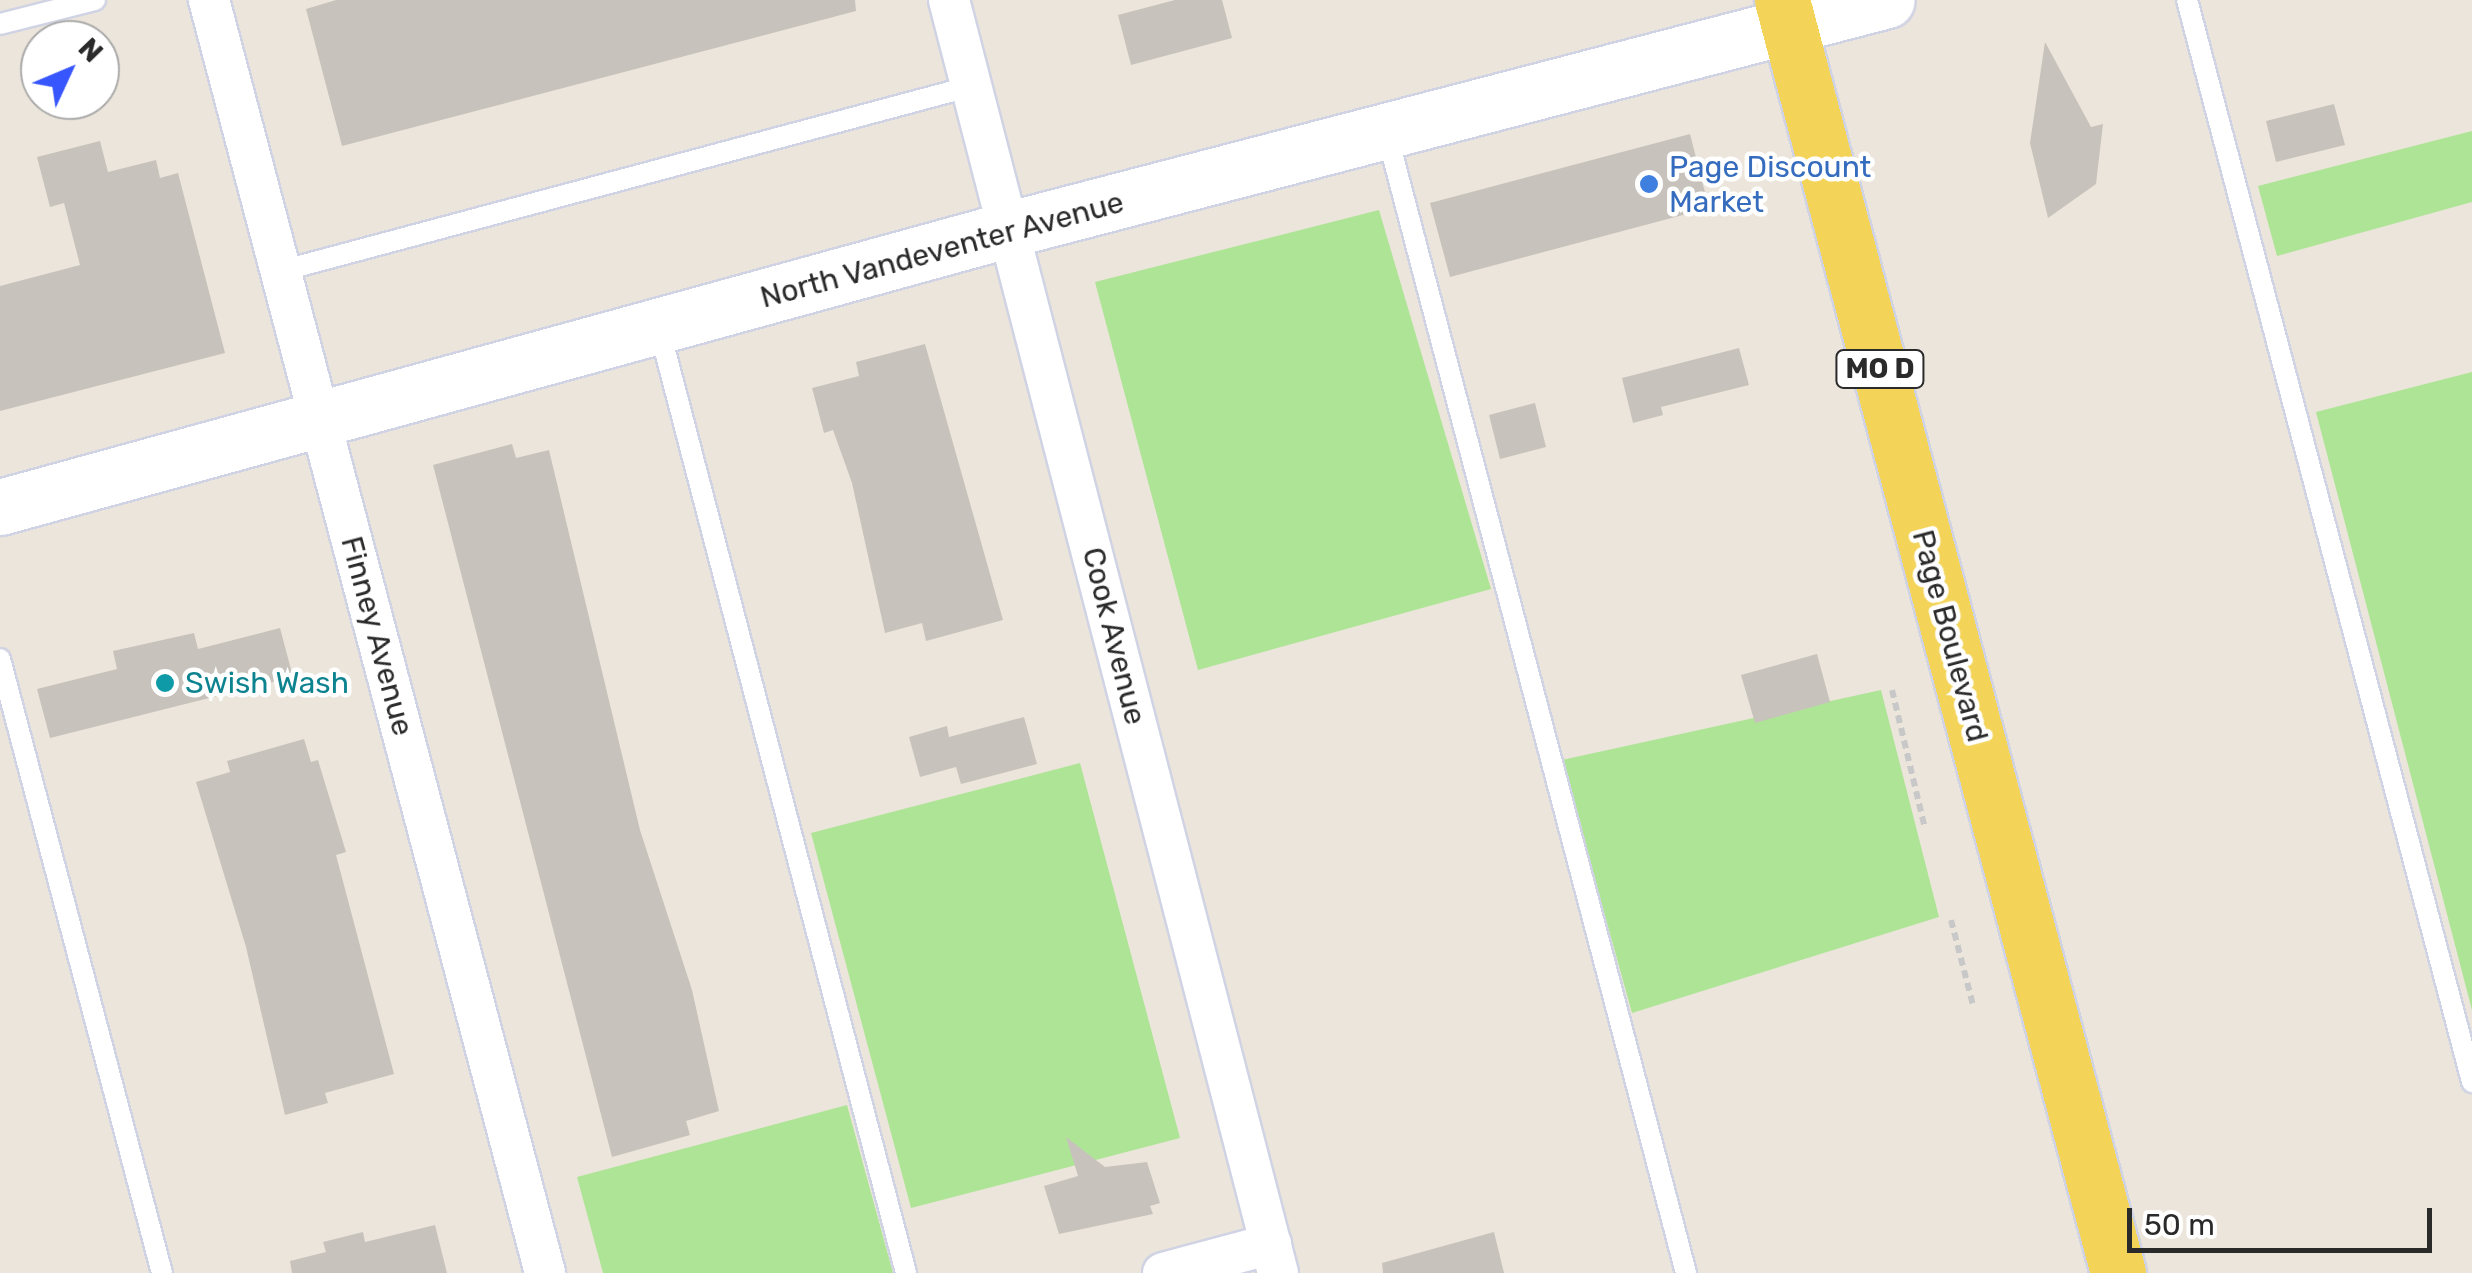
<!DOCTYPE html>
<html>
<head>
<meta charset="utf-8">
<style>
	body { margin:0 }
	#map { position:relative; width:2472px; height:1273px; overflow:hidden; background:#ece5db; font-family:Rubik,sans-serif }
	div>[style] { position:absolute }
	.green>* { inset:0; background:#aee496 }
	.building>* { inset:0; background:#c7c2bb }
	.path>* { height:6px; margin-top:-3px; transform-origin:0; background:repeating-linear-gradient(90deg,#c8c8c8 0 8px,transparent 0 13px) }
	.roads { filter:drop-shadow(2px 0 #d0d3e3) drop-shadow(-2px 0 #d0d3e3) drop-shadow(0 2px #d0d3e3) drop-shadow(0 -2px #d0d3e3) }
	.lane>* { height:20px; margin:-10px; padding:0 10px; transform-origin:10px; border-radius:10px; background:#fff }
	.street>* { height:40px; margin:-20px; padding:0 20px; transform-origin:20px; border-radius:20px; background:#fff }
	.secondary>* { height:55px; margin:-27.5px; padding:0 27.5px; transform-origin:27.5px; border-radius:27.5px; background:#fff }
	.primary>* { height:55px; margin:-27.5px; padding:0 27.5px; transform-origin:27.5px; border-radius:27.5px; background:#f3d459 }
	.dots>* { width:28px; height:28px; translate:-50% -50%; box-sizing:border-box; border:5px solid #fff; border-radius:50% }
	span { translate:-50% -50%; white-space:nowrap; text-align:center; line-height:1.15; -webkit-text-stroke:9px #fff; paint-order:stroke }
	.shield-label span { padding:2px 8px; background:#fff; border:2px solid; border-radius:8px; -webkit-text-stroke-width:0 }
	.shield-label { font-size:28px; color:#2a2a2a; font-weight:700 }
	.shop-label { font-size:30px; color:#366cbe }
	.left { translate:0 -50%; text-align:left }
	.street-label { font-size:30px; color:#2a2a2a }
	.culture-label { font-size:30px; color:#0d838f }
	.north { position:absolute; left:20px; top:20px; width:100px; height:100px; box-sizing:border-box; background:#fff; border:2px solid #aaa; border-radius:50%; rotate:46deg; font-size:28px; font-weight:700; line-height:40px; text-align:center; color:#2a2a2a }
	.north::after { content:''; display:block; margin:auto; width:35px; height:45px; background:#3756fd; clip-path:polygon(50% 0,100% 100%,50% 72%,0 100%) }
	.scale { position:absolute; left:2127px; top:1208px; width:305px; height:45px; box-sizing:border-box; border:5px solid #2a2a2a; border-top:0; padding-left:12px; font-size:30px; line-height:35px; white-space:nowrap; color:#2a2a2a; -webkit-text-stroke:8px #fff; paint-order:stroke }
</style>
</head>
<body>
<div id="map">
	<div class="green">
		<div style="clip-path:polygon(2472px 131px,2472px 202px,2277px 256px,2258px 186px)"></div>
		<div style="clip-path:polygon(1379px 210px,1491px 589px,1198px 670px,1095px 282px)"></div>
		<div style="clip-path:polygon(2472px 372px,2472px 1010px,2316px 412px)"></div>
		<div style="clip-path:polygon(1881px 690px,1939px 917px,1632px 1013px,1562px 760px)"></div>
		<div style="clip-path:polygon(1080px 763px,1180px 1138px,911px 1208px,811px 833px)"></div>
		<div style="clip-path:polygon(847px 1105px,893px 1273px,603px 1273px,577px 1177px)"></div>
	</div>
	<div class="building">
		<div style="clip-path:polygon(336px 0,855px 0,856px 11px,342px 146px,306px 9px)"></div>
		<div style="clip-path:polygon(1175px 0,1222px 0,1232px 38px,1131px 65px,1118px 15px)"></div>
		<div style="clip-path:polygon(2045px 42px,2091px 127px,2103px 124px,2096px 184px,2048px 218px,2030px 143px)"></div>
		<div style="clip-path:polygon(2334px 104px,2345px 145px,2276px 162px,2266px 121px)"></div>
		<div style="clip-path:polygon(1690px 134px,1709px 208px,1450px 277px,1430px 203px)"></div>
		<div style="clip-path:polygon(100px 141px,108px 172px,156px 160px,160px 178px,178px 173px,225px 353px,0 411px,0 286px,80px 265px,64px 203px,50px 207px,37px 157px)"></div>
		<div style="clip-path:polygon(925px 344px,1003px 620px,926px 641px,922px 623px,885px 633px,852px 483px,833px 430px,824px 433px,812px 388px,859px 376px,856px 362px)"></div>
		<div style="clip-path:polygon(1739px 348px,1749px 385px,1661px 407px,1663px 415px,1633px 423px,1622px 378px)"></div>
		<div style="clip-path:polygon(1535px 403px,1546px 447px,1500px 459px,1489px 415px)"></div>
		<div style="clip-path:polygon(512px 444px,516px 458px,549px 450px,640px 830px,692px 990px,719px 1111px,686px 1121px,690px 1135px,612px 1157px,433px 465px)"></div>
		<div style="clip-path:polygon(280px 628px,293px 677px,50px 738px,37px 689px,117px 669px,113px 651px,194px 633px,198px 649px)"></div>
		<div style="clip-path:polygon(1817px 654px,1830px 702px,1755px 723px,1741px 675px)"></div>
		<div style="clip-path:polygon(1024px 717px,1037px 764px,961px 784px,956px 767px,920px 777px,909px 737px,947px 726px,949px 737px)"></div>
		<div style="clip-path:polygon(304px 739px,311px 762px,318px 760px,346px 852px,336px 855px,394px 1074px,325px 1093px,328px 1103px,285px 1115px,246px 947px,196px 782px,230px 772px,227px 761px)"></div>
		<div style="clip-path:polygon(1066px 1137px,1105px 1167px,1147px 1162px,1160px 1203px,1150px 1206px,1153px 1214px,1059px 1234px,1044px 1186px,1078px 1176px)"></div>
		<div style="clip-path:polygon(435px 1225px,447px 1273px,292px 1273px,290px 1261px,326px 1252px,323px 1242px,363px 1232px,365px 1242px)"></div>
		<div style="clip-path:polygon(1494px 1232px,1504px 1273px,1383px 1273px,1382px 1263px)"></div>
	</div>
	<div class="path">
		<div style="left:1892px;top:690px;width:142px;rotate:76.6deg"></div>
		<div style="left:1951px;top:920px;width:88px;rotate:75.5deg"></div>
	</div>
	<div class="roads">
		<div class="lane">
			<div style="left:2187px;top:0;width:1119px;rotate:75.24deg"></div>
			<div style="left:0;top:24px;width:98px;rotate:-14.2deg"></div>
			<div style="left:1387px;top:134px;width:1178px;rotate:75.29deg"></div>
			<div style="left:281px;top:271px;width:715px;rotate:-14.99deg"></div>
			<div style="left:659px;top:328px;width:977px;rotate:75.35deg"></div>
			<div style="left:0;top:659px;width:635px;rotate:75.22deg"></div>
		</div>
		<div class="street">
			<div style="left:209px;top:0;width:1317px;rotate:75.21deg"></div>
			<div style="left:949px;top:0;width:1315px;rotate:75.51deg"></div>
			<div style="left:1163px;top:1273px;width:112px;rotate:-15deg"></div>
		</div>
		<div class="secondary">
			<div style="left:0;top:507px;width:1048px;rotate:-15.39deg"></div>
			<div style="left:1010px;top:229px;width:906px;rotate:-14.63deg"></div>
		</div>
		<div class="primary">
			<div style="left:1782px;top:0;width:1317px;rotate:75.21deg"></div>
		</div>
	</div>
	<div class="dots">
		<div style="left:1649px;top:184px;background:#3f7fe0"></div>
		<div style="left:165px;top:683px;background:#0f9aa8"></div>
	</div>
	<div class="shield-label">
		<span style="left:1880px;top:369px">MO D</span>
	</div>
	<div class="shop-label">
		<span class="left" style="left:1669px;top:184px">Page Discount<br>Market</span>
	</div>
	<div class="street-label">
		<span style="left:942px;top:250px;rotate:-15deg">North Vandeventer Avenue</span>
		<span style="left:377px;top:636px;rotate:75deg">Finney Avenue</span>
		<span style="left:1114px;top:636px;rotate:76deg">Cook Avenue</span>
		<span style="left:1950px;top:636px;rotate:75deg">Page Boulevard</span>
	</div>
	<div class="culture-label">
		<span class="left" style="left:185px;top:683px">Swish Wash</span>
	</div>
	<div class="north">N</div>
	<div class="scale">50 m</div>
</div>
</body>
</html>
